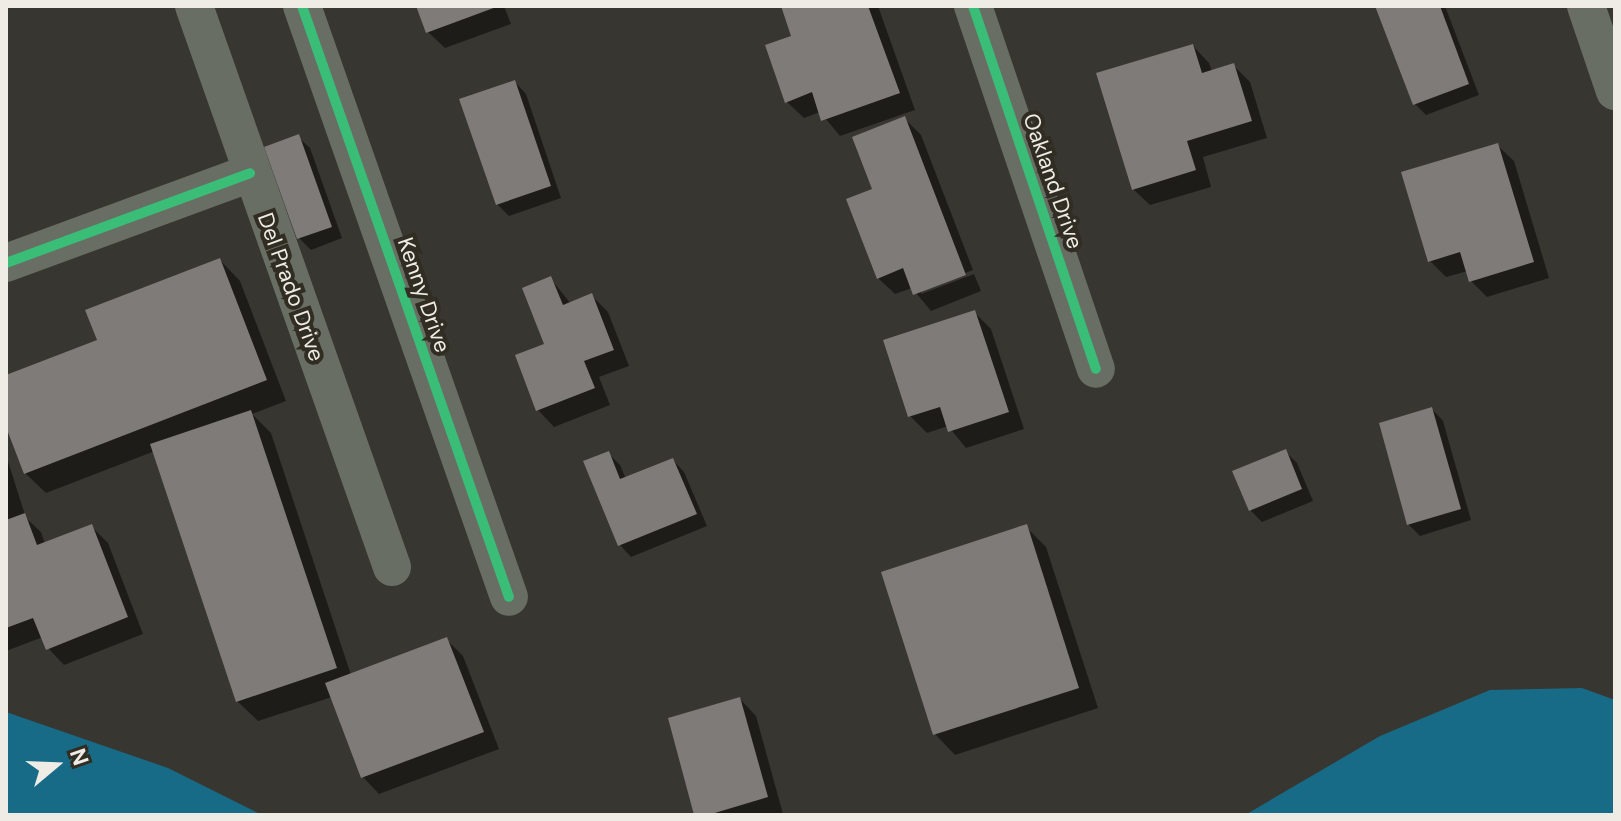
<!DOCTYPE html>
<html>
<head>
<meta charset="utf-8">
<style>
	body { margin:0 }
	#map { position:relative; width:1621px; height:821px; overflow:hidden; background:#383630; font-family:"DM Sans",sans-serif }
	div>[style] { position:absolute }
	.water>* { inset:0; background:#186b86 }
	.shadow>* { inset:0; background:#0007 }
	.building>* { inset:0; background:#7e7b78 }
	.minor>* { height:38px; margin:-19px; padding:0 19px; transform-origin:19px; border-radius:19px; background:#696e64 }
	.cycleway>* { height:10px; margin:-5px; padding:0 5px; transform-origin:5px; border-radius:5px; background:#3abd76 }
	span { translate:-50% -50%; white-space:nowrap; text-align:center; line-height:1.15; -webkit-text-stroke:8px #312d23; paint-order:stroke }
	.street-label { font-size:22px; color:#eeece5 }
	.frame { position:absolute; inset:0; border:8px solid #eeece5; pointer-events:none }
	.north { position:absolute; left:16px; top:725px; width:80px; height:80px; -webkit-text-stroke:6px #312d23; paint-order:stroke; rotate:71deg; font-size:22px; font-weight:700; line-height:32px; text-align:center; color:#eeece5 }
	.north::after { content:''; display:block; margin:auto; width:28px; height:36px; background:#eeece5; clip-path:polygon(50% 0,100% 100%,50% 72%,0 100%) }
</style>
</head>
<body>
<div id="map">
	<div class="water">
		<div style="clip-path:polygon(1582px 688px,1615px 700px,1615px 815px,1245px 815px,1380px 736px,1490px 690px)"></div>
		<div style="clip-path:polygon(6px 712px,168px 768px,262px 815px,6px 815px)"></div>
	</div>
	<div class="shadow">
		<div style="clip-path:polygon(418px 6px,504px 6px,511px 24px,445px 48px,428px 32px)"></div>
		<div style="clip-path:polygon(783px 6px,878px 6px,915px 110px,840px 136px,820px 112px,804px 118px,787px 102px,794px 37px)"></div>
		<div style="clip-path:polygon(1382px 6px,1445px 6px,1479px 95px,1426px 115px,1415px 104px)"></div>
		<div style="clip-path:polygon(1193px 46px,1209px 63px,1212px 72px,1234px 66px,1250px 82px,1267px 138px,1203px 157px,1211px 187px,1150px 205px,1133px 189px)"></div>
		<div style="clip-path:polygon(515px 82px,526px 94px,561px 198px,509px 216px,497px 204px)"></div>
		<div style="clip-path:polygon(904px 118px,921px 135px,973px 270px,921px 290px,921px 294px,974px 274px,981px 291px,931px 311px,912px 288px,895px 294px,878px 278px,875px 190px)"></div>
		<div style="clip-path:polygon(298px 137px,310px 148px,342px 238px,311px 250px,299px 238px)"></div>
		<div style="clip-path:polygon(1497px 145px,1514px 161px,1549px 278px,1487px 297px,1471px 281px,1468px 271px,1446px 277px,1430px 261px)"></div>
		<div style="clip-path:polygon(220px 260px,240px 281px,286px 401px,252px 414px,271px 433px,351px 675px,446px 639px,463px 656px,499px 749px,379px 794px,363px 777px,332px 697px,258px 721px,237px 701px,155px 451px,46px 493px,25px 473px,6px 422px,6px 378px,99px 342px)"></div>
		<div style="clip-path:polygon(551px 279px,571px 304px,592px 296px,608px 312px,629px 366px,599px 377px,610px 405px,554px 427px,538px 410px)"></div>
		<div style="clip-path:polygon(974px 312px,991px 329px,1024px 429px,966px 448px,948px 426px,927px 433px,910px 416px)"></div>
		<div style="clip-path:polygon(1432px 409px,1443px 421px,1471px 520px,1420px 536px,1408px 524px)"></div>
		<div style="clip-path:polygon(1285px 451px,1297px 463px,1313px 501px,1262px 522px,1250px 510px)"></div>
		<div style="clip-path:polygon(608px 453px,620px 465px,626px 479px,673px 460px,684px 472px,707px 526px,631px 557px,620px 545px)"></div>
		<div style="clip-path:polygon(6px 455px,26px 518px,41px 532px,45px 544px,91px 526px,108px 543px,143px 634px,64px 665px,48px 648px,43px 637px,6px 651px)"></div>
		<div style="clip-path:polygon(1026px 527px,1046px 547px,1098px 708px,955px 755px,935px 734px)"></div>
		<div style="clip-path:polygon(740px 699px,756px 716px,783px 814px,696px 815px)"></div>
	</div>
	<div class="building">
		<div style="clip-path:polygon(416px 6px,499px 6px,426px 33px)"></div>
		<div style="clip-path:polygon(781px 6px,868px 6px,900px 93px,821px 121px,812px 92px,785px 103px,765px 45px,791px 36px)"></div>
		<div style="clip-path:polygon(1375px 6px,1440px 6px,1469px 84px,1413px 105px)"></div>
		<div style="clip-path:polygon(1193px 44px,1202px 73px,1234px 63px,1252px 121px,1187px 141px,1196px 170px,1132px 190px,1096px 73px)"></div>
		<div style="clip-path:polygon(515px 80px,551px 186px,496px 205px,459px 99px)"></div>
		<div style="clip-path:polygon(905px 116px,966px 275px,913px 295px,903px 268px,877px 279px,846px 199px,872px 189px,852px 137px)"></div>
		<div style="clip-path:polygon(299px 134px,332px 227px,297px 239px,264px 147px)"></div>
		<div style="clip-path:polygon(1498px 143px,1534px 262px,1469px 282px,1460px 252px,1428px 262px,1401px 172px)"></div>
		<div style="clip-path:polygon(220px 258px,267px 380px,24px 474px,6px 427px,6px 375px,97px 340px,85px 310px)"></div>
		<div style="clip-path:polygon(551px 276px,563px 305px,592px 293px,614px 350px,584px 361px,595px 388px,536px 411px,515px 355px,544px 344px,522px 288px)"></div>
		<div style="clip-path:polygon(975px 310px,1009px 412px,948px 432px,940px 407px,908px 417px,883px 340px)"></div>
		<div style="clip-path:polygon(1432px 407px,1461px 509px,1407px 525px,1379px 423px)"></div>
		<div style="clip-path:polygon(251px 410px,337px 668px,236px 702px,150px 444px)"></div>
		<div style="clip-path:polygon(1286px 449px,1302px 489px,1249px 511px,1232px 471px)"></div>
		<div style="clip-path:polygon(609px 451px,620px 479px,673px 458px,697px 514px,618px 546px,583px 461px)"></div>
		<div style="clip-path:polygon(25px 513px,37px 545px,92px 524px,128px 617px,46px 650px,33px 618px,6px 628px,6px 520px)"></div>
		<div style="clip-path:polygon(1027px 524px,1079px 688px,933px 735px,881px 572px)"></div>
		<div style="clip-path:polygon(447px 637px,484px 732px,361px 778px,325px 683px)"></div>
		<div style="clip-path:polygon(740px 697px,768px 797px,708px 815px,694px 815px,668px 718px)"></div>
	</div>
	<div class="minor">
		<div style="left:194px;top:6px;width:595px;rotate:70.56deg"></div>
		<div style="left:302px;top:6px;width:626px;rotate:70.7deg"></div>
		<div style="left:973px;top:6px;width:383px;rotate:71.3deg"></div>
		<div style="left:1586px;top:6px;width:90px;rotate:71.2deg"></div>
		<div style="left:6px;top:263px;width:260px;rotate:-20.2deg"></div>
	</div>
	<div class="cycleway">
		<div style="left:302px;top:6px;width:626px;rotate:70.7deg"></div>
		<div style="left:973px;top:6px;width:383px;rotate:71.3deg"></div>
		<div style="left:6px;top:263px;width:260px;rotate:-20.2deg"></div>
	</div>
	<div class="street-label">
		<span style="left:1053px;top:181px;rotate:71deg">Oakland Drive</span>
		<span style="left:291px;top:287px;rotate:70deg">Del Prado Drive</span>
		<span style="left:424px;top:295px;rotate:71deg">Kenny Drive</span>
	</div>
	<div class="frame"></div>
	<div class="north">N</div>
</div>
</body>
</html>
